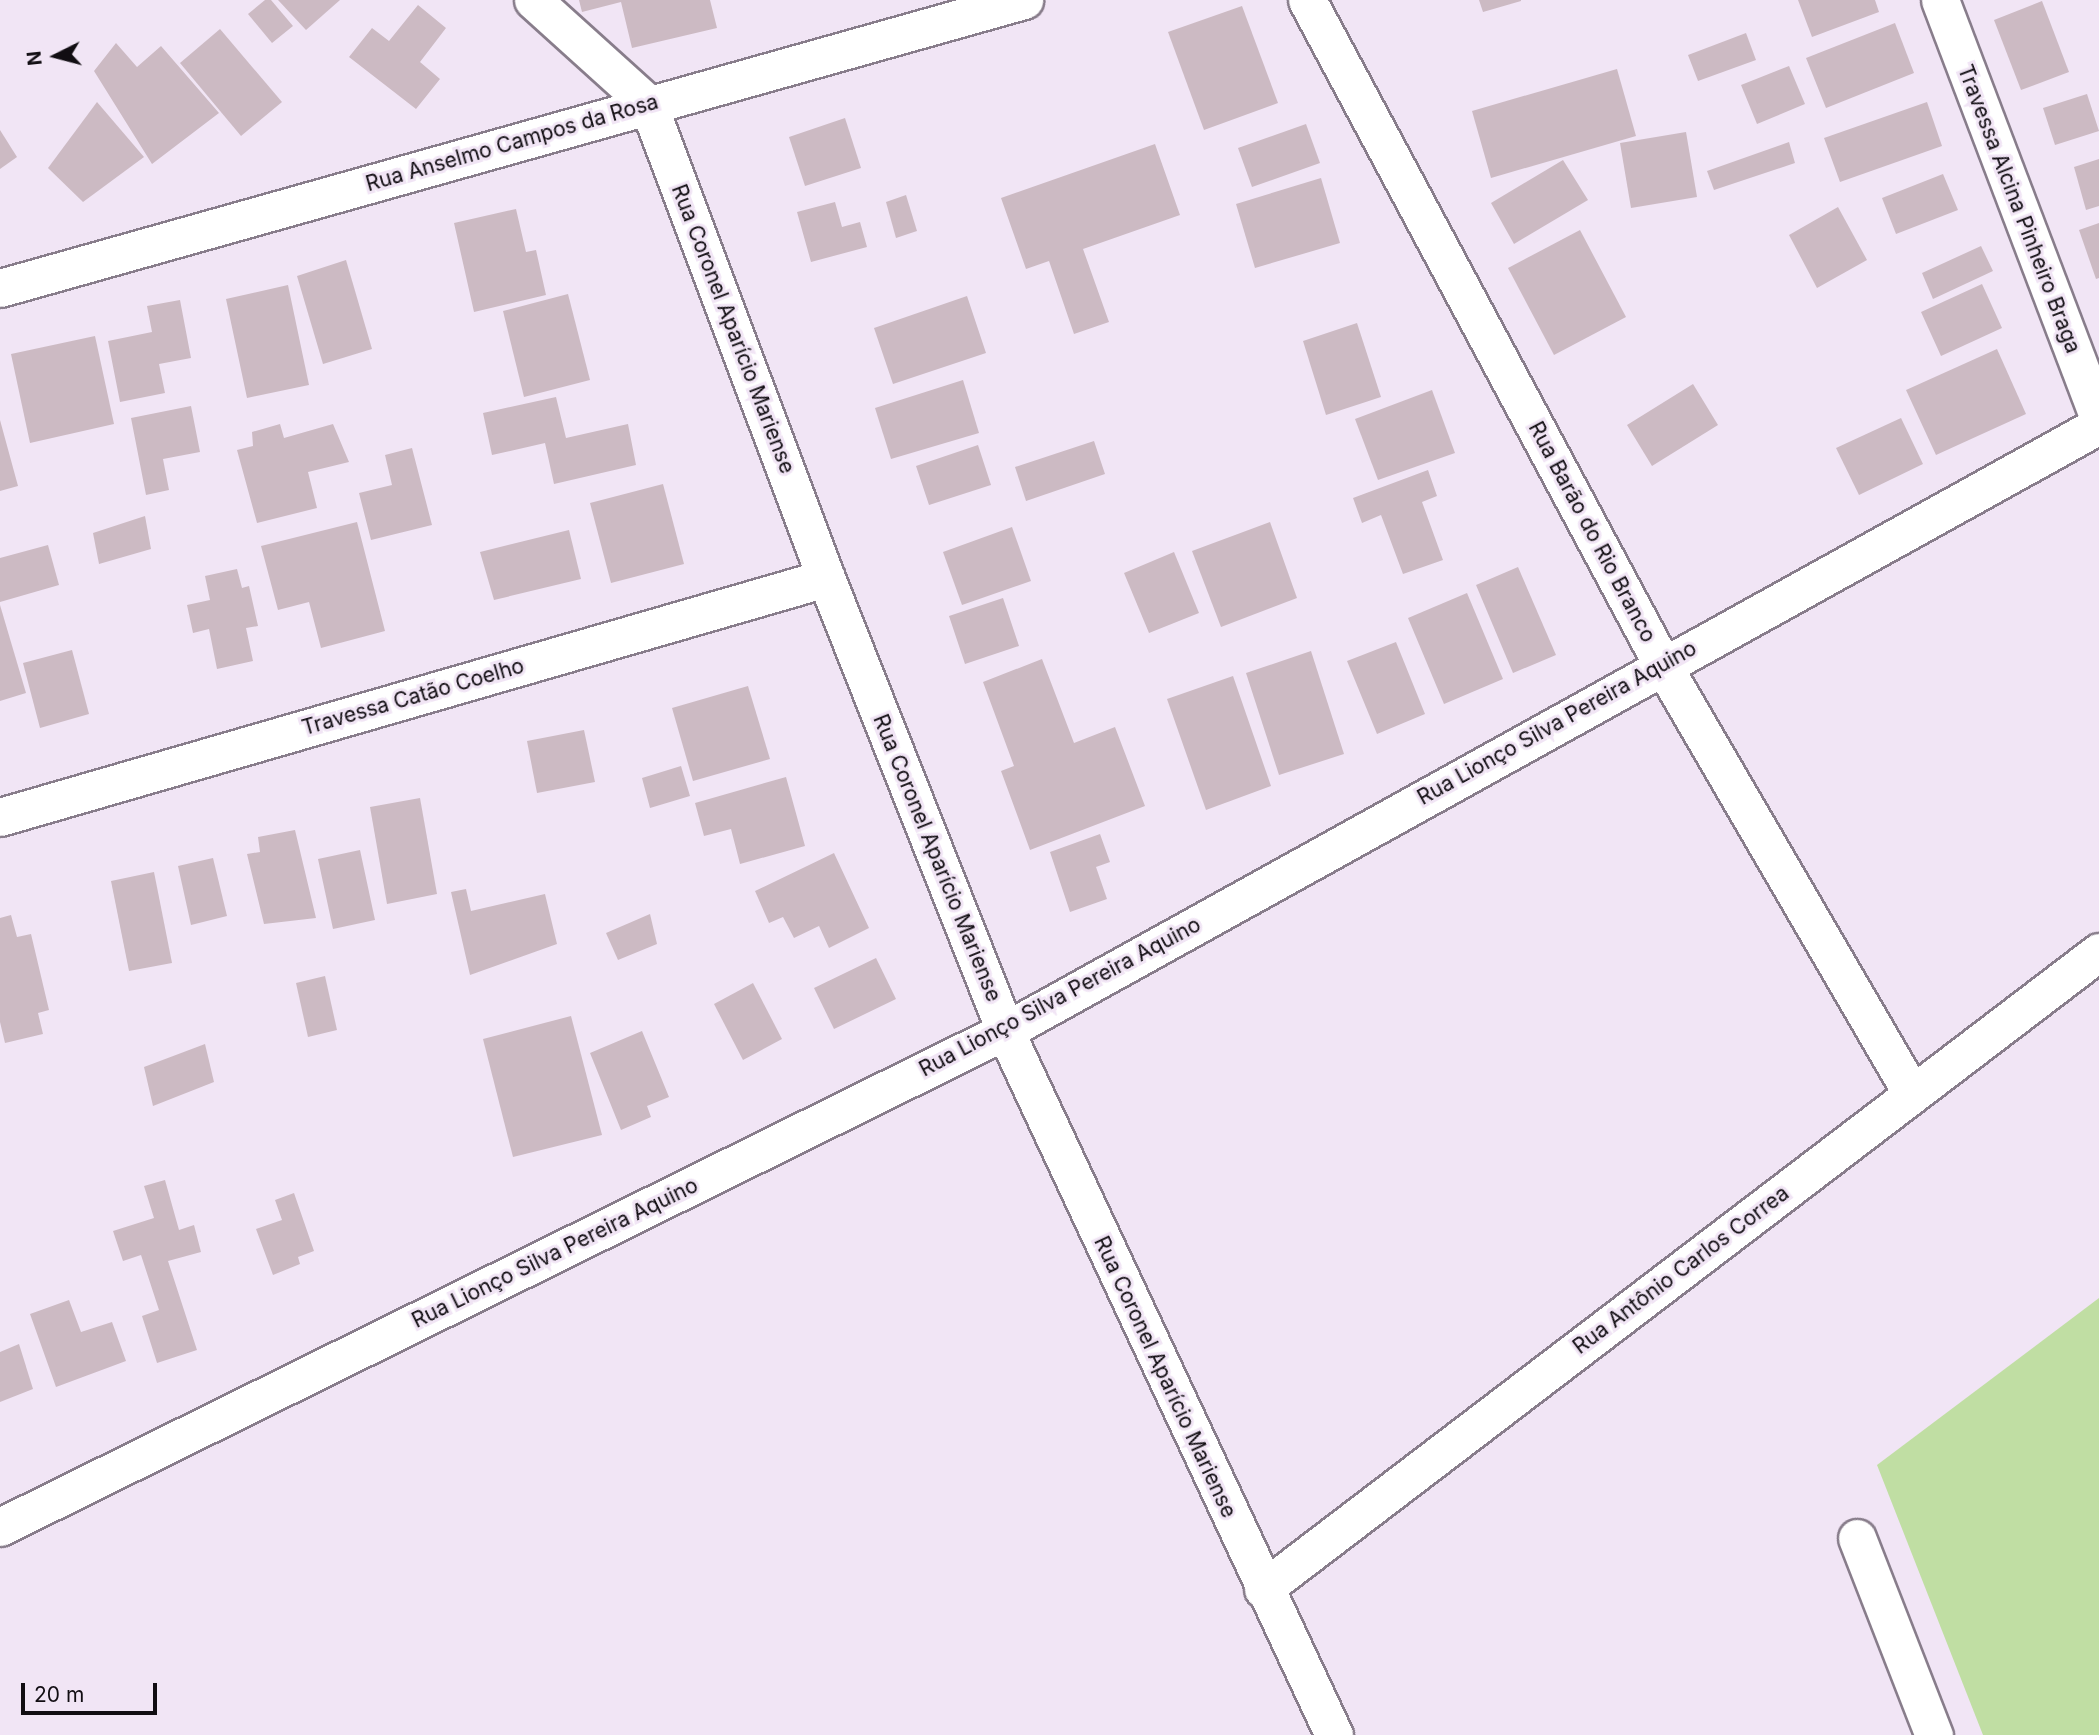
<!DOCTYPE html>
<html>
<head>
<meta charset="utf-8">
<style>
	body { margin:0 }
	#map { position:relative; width:2099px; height:1735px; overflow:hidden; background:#f1e5f5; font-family:Inter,sans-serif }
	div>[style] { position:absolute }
	.green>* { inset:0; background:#c0dea3 }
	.building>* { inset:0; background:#ccbac3 }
	.roads { filter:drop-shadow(2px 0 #887d8b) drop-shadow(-2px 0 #887d8b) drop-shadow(0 2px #887d8b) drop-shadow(0 -2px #887d8b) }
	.street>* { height:37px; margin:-18.5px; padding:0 18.5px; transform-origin:18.5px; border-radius:18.5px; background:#fff }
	span { translate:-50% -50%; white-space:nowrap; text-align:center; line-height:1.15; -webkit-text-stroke:6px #f1e5f5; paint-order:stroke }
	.street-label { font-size:21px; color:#110d12 }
	.north { position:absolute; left:21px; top:21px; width:70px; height:70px; -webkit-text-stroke:5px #f1e5f5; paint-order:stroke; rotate:264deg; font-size:19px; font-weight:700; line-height:28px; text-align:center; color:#110d12 }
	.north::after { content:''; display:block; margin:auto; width:24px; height:32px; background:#110d12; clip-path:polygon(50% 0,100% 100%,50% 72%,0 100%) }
	.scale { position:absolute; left:21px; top:1683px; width:136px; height:32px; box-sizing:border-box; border:4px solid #110d12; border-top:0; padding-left:9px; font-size:21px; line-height:24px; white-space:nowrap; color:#110d12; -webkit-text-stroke:5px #f1e5f5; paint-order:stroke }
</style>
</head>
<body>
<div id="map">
	<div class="green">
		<div style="clip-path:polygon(2099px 1298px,2099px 1735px,1983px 1735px,1877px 1465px)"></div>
	</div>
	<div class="building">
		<div style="clip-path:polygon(265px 0,271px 0,293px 26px,272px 43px,248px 14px)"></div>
		<div style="clip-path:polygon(278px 0,340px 0,306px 30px)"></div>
		<div style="clip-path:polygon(579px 0,710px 0,717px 28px,632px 48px,621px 2px,582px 12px)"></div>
		<div style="clip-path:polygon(1479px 0,1521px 0,1521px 1px,1483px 12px)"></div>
		<div style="clip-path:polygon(1798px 0,1875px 0,1879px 12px,1812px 37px)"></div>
		<div style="clip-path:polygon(2042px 1px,2069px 72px,2021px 90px,1994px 20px)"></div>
		<div style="clip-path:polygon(418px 5px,446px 28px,420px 62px,440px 79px,416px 109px,349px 57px,372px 28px,389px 41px)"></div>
		<div style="clip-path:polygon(1242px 6px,1278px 103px,1204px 130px,1168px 32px)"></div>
		<div style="clip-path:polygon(1895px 23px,1914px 73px,1826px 108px,1806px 58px)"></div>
		<div style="clip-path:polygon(220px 29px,282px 102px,241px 136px,180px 63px)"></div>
		<div style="clip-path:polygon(1746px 33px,1756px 60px,1698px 81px,1688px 55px)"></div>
		<div style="clip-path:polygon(116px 43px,137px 67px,161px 46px,219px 113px,152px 164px,94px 71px)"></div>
		<div style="clip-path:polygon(1789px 66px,1805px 104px,1757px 124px,1741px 85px)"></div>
		<div style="clip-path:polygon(1617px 69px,1636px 136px,1491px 178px,1472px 111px)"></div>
		<div style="clip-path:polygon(2087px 94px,2099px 131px,2055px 145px,2043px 108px)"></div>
		<div style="clip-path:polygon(97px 102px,144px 157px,83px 202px,48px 168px)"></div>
		<div style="clip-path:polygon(1927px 102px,1942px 146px,1840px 182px,1824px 138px)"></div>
		<div style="clip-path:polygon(845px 118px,861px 168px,805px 186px,789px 137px)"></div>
		<div style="clip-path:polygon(1306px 124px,1320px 163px,1252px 187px,1238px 148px)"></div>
		<div style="clip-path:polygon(0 130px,17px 157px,0 169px)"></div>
		<div style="clip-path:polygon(1686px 132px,1697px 197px,1631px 208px,1620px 143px)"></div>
		<div style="clip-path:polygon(1789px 142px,1795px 163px,1714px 190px,1707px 171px)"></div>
		<div style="clip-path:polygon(1155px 144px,1180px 215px,1083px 249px,1109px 322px,1074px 334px,1049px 261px,1026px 269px,1001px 198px)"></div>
		<div style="clip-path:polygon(2099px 159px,2099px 206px,2086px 210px,2074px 167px)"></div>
		<div style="clip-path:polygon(1563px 160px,1588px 200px,1514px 244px,1491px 203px)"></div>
		<div style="clip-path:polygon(1943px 174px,1958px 210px,1896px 234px,1882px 198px)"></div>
		<div style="clip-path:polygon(1321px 178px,1340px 243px,1255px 268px,1236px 204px)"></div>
		<div style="clip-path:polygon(906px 195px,917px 231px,896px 238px,886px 202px)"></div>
		<div style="clip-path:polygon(835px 202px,842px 227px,860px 222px,867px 247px,811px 262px,797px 212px)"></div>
		<div style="clip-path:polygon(1838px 207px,1867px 260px,1817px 288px,1789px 235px)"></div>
		<div style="clip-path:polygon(516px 209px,526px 252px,536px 250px,546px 295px,474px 312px,454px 223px)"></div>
		<div style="clip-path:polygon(2099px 223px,2099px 278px,2096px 279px,2079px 230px)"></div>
		<div style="clip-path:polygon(1580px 230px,1626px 317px,1554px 355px,1508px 268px)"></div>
		<div style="clip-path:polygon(1981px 246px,1993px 271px,1933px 299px,1922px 273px)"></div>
		<div style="clip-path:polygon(346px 260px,372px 349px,323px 364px,297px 276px)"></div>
		<div style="clip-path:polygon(1982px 284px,2002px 328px,1941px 356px,1921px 312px)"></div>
		<div style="clip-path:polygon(288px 285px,309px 385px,247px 398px,226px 299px)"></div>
		<div style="clip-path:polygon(568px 294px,590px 380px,524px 397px,503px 311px)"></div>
		<div style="clip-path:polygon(967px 296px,986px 353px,893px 384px,874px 328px)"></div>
		<div style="clip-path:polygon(180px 300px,191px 358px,159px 364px,165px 393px,120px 402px,108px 341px,152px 332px,147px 306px)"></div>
		<div style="clip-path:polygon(1357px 323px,1381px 397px,1326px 415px,1303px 341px)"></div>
		<div style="clip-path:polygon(95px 336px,114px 424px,30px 443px,11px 354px)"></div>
		<div style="clip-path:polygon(1997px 349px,2026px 414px,1936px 455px,1906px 390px)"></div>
		<div style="clip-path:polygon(963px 380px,979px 433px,891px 459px,875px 408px)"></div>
		<div style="clip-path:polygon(1693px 384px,1718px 425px,1652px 466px,1627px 425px)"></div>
		<div style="clip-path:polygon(1432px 390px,1455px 453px,1378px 480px,1355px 419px)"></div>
		<div style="clip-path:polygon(556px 397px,566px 438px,628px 424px,636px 465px,554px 484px,545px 443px,492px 455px,483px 413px)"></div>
		<div style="clip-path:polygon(191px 406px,200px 452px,163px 459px,169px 490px,146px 495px,131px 418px)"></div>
		<div style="clip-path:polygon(1901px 418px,1923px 464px,1859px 495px,1836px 448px)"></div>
		<div style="clip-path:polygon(0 420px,18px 486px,0 491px)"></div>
		<div style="clip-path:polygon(280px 424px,284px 438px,333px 424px,349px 462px,308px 472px,317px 508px,257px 523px,237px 450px,253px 446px,252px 432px)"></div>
		<div style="clip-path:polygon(1094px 441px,1105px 474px,1026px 501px,1015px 467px)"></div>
		<div style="clip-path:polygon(978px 445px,991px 485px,929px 505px,916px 466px)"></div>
		<div style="clip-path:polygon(412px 448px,432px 525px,371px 540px,359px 493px,392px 485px,385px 455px)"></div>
		<div style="clip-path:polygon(1428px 470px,1437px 496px,1422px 502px,1443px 560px,1403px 574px,1381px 515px,1362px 523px,1353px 498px)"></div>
		<div style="clip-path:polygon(663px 484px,684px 564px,611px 583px,590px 503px)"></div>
		<div style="clip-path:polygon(145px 516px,151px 549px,99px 564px,93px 533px)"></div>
		<div style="clip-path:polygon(357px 522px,385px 631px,321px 648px,309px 602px,278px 610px,261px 546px)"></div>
		<div style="clip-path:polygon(1270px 522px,1297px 598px,1221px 627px,1192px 551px)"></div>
		<div style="clip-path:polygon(1012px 527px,1031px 581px,962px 605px,943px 552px)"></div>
		<div style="clip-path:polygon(569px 530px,581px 579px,494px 600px,480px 552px)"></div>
		<div style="clip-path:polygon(48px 545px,59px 585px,0 602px,0 558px)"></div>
		<div style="clip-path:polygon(1174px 552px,1199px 613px,1149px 633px,1124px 573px)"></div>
		<div style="clip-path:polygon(1518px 567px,1556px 655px,1513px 673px,1476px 585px)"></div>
		<div style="clip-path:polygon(237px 569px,242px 588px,249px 586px,258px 626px,246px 628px,253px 661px,217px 669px,209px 629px,193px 633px,187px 605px,210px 600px,205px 576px)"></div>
		<div style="clip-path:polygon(1467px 593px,1503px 679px,1444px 704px,1408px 618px)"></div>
		<div style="clip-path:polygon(1003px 598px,1019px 646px,965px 664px,949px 616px)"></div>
		<div style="clip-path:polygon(0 605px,26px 693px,0 701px)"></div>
		<div style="clip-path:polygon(1396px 642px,1425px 714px,1377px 734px,1347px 661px)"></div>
		<div style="clip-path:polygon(72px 650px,89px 714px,40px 728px,23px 663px)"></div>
		<div style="clip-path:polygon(1311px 651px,1344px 754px,1279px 775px,1246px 673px)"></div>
		<div style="clip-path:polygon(1042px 659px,1074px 743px,1115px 727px,1145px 806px,1030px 850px,1001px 771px,1014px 766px,983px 682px)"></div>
		<div style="clip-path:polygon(1233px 676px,1271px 786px,1206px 810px,1167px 699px)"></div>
		<div style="clip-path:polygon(748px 686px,770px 759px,693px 781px,672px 708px)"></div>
		<div style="clip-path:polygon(584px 730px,595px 782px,537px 793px,527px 741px)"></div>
		<div style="clip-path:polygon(681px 766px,690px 796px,650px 808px,642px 778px)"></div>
		<div style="clip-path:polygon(786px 777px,805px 846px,740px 864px,731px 829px,704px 836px,695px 803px)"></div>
		<div style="clip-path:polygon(420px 798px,437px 894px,387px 904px,370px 807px)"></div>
		<div style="clip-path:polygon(295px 830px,316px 918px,264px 924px,247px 854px,260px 852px,258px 837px)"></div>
		<div style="clip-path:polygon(1100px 834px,1110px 862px,1096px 867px,1107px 899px,1070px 912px,1050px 852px)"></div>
		<div style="clip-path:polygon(360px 850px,375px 920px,333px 929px,318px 859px)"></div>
		<div style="clip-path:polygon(834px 853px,869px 928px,829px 948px,819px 926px,794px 938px,783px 917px,769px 923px,755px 891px)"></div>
		<div style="clip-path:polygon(213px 858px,227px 916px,191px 925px,178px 866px)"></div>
		<div style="clip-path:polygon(154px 872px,172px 963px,129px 971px,111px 881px)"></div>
		<div style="clip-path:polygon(466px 889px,471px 911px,545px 894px,557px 944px,470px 975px,451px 892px)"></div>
		<div style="clip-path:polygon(650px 914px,657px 944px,618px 960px,606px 933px)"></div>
		<div style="clip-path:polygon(11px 915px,17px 937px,31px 934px,49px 1010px,38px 1013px,43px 1034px,5px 1043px,0 1022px,0 918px)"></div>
		<div style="clip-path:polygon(876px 958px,896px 999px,834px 1029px,814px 988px)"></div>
		<div style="clip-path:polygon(325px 976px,337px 1030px,308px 1037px,296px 983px)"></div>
		<div style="clip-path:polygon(753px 983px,782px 1039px,743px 1060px,714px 1004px)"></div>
		<div style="clip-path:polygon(571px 1016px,602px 1135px,513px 1157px,483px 1039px)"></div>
		<div style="clip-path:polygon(642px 1031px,669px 1097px,647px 1106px,651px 1117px,621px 1130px,590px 1053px)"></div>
		<div style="clip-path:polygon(205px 1044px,214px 1082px,153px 1106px,144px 1067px)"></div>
		<div style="clip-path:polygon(165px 1180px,179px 1230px,194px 1225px,201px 1252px,168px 1261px,197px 1350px,157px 1363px,142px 1316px,159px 1310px,141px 1255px,123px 1261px,113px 1231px,154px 1218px,144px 1186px)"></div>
		<div style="clip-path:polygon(294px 1193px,314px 1251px,298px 1257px,300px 1264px,273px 1275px,256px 1229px,282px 1220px,275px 1200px)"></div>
		<div style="clip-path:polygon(69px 1300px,81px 1332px,112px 1322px,126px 1361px,56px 1387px,30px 1314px)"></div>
		<div style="clip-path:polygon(19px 1344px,33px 1389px,0 1402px,0 1352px)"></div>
	</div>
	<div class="roads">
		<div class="street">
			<div style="left:533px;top:0;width:155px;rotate:42.1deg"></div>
			<div style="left:648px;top:104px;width:506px;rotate:69.42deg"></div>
			<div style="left:826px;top:578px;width:487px;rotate:68.4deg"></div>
			<div style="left:1005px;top:1031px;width:777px;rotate:64.95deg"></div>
			<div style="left:1307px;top:0;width:753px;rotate:61.87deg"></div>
			<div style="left:1662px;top:664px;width:497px;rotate:59.8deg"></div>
			<div style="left:1940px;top:0;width:447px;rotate:69.2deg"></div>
			<div style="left:0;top:288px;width:1064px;rotate:-15.71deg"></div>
			<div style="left:0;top:817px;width:860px;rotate:-16.14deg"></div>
			<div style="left:0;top:1527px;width:1121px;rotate:-26.27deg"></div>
			<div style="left:1005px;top:1031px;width:1251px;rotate:-28.98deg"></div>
			<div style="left:1857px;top:1538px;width:212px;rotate:68.7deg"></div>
			<div style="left:1263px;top:1589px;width:1051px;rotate:-37.31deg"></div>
		</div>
	</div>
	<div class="street-label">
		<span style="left:512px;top:143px;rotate:-16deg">Rua Anselmo Campos da Rosa</span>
		<span style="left:2019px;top:209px;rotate:69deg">Travessa Alcina Pinheiro Braga</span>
		<span style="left:733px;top:329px;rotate:69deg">Rua Coronel Aparício Mariense</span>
		<span style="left:1592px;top:532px;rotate:62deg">Rua Barão do Rio Branco</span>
		<span style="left:413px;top:697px;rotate:-16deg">Travessa Catão Coelho</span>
		<span style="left:1557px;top:723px;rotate:-29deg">Rua Lionço Silva Pereira Aquino</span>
		<span style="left:937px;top:858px;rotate:68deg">Rua Coronel Aparício Mariense</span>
		<span style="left:1060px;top:997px;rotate:-28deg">Rua Lionço Silva Pereira Aquino</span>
		<span style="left:555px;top:1253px;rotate:-26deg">Rua Lionço Silva Pereira Aquino</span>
		<span style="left:1681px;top:1270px;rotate:-37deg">Rua Antônio Carlos Correa</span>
		<span style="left:1165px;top:1377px;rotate:65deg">Rua Coronel Aparício Mariense</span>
	</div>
	<div class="north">N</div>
	<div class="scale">20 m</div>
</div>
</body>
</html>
